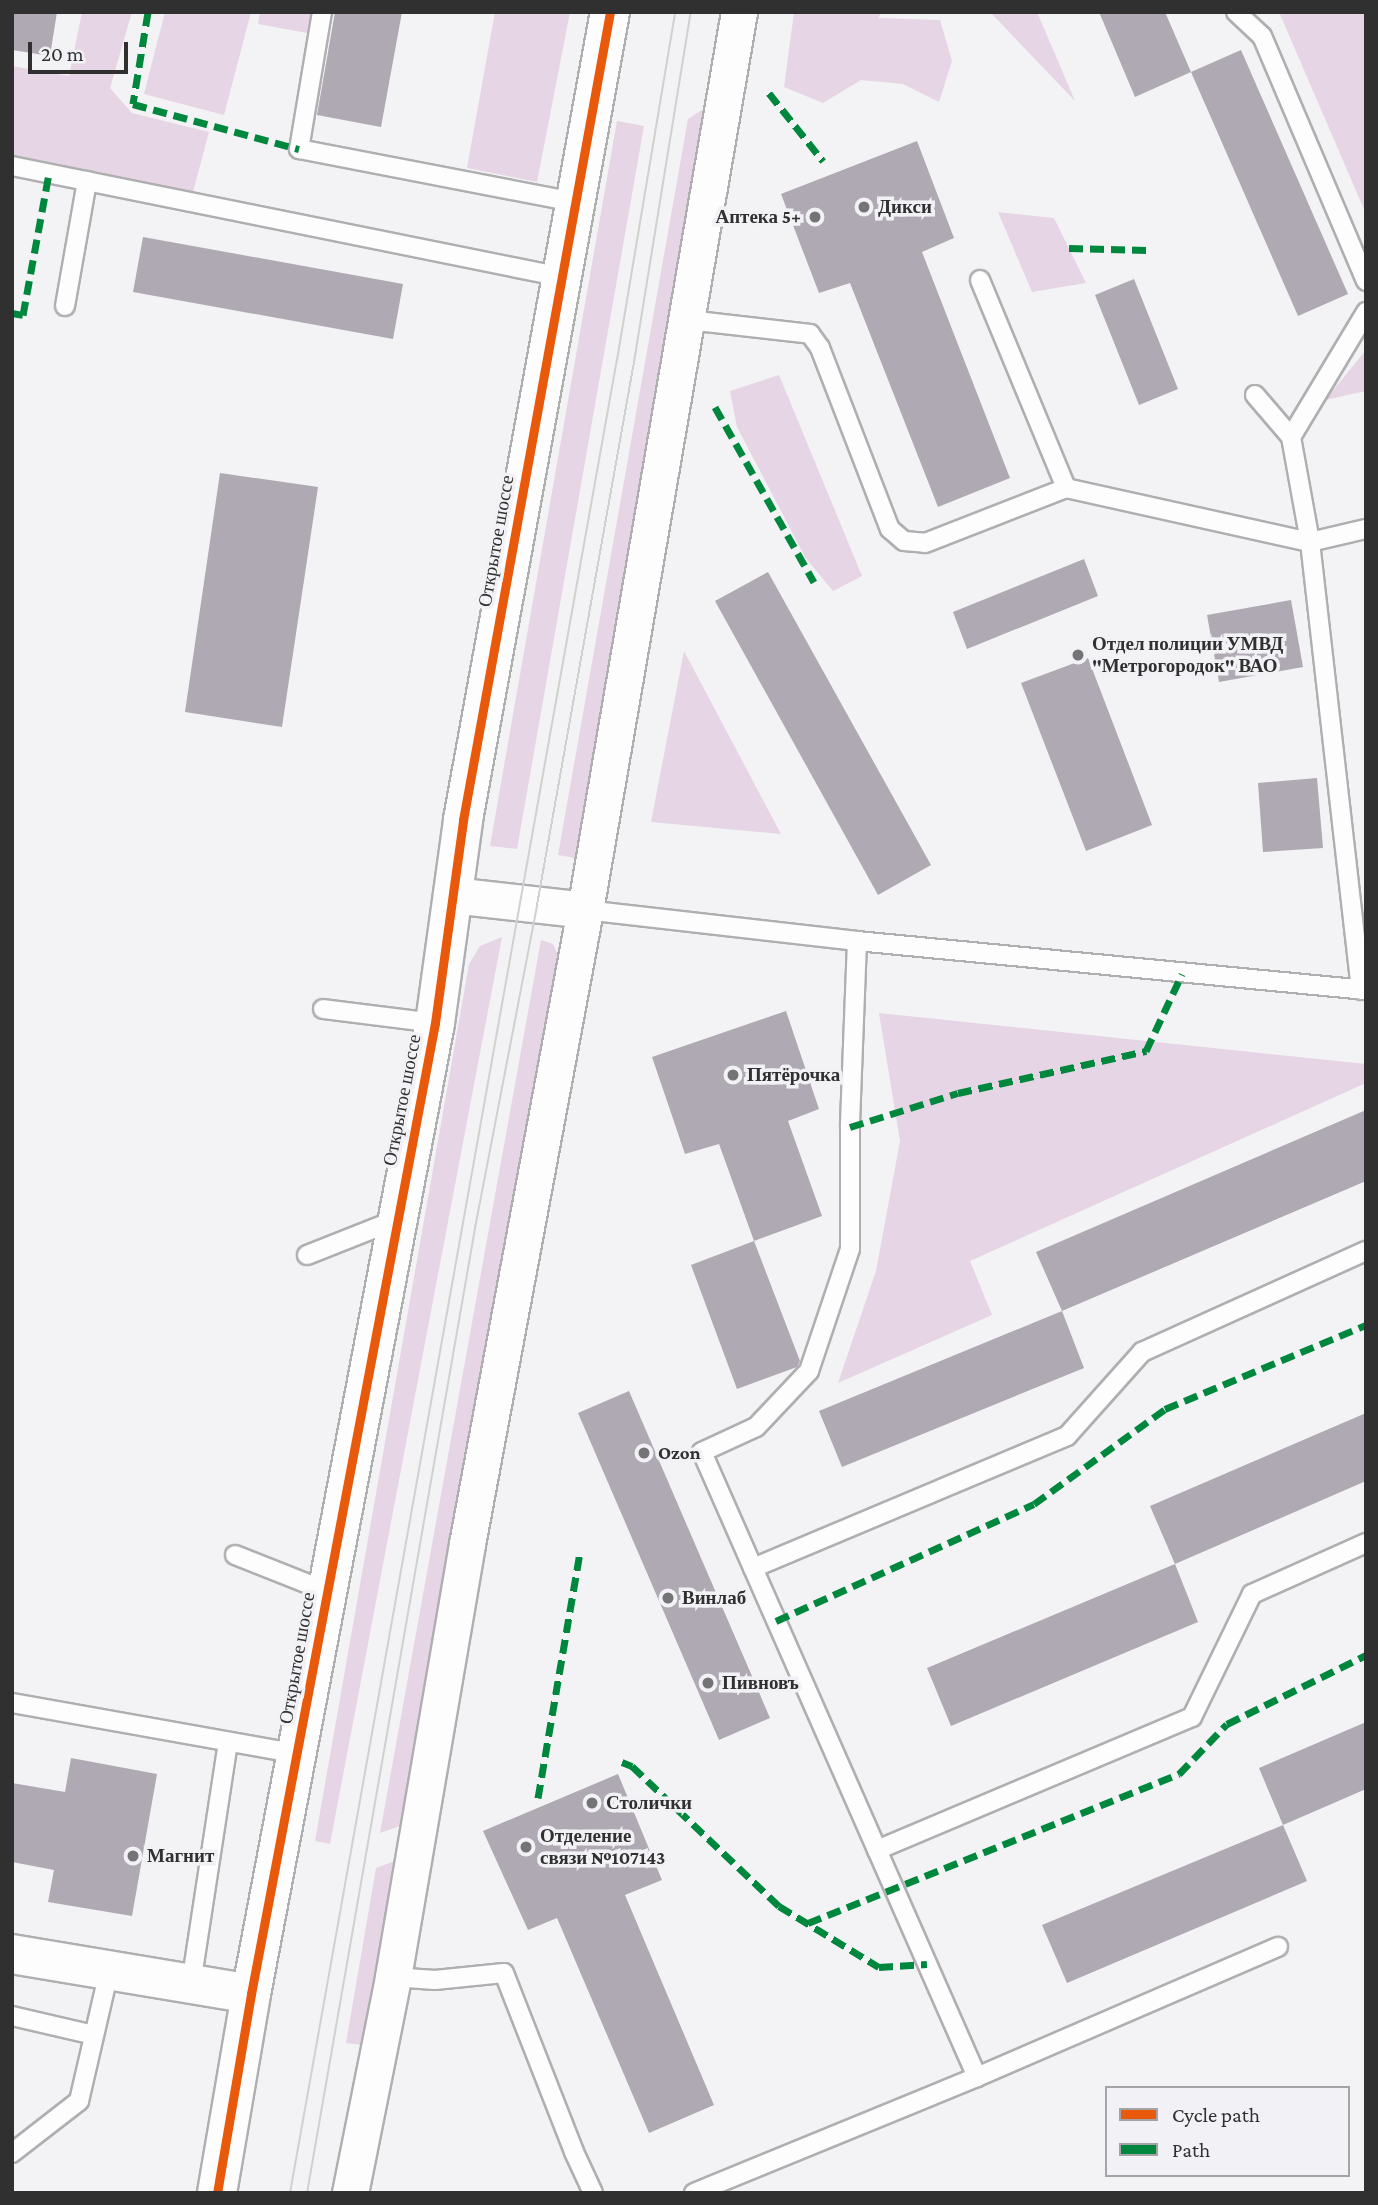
<!DOCTYPE html>
<html>
<head>
<meta charset="utf-8">
<style>
	body { margin:0 }
	#map { position:relative; width:1378px; height:2205px; overflow:hidden; background:#f3f3f5; font-family:"Crimson Pro",serif }
	div>[style] { position:absolute }
	.green>* { inset:0; background:#e6d5e5 }
	.building>* { inset:0; background:#aea9b2 }
	.roads { filter:drop-shadow(2px 0 #afafb1) drop-shadow(-2px 0 #afafb1) drop-shadow(0 2px #afafb1) drop-shadow(0 -2px #afafb1) }
	.lane>* { height:18px; margin:-9px; padding:0 9px; transform-origin:9px; border-radius:9px; background:#fdfdfe }
	.street>* { height:35px; margin:-17.5px; padding:0 17.5px; transform-origin:17.5px; border-radius:17.5px; background:#fdfdfe }
	.secondary>* { height:38px; margin:-19px; padding:0 19px; transform-origin:19px; border-radius:19px; background:#fdfdfe }
	.tram>* { height:2px; margin:-1px; padding:0 1px; transform-origin:1px; border-radius:1px; background:#d0d0d0 }
	.quiet>* { height:7px; margin-top:-3.5px; transform-origin:0; background:repeating-linear-gradient(90deg,#00873e 0 14px,transparent 0 21px) }
	.cycleway>* { height:9px; margin:-4.5px; padding:0 4.5px; transform-origin:4.5px; border-radius:4.5px; background:#e8590c }
	.dots>* { width:19px; height:19px; translate:-50% -50%; box-sizing:border-box; border:4px solid #f2f2f6; border-radius:50% }
	span { translate:-50% -50%; white-space:nowrap; text-align:center; line-height:1.15; -webkit-text-stroke:7px #f2f2f6; paint-order:stroke }
	.poi-label { font-size:19px; color:#303031; font-weight:700 }
	.left { translate:0 -50%; text-align:left }
	.right { translate:-100% -50%; text-align:right }
	.street-label { font-size:19px; color:#303031 }
	.frame { position:absolute; inset:0; border:14px solid #303031; pointer-events:none }
	.legend { position:absolute; left:1105px; top:2086px; width:245px; height:91px; box-sizing:border-box; background:#f2f2f6; border:2px solid #a4a4a7; margin:0; padding:9px 12px; list-style:none; font-size:21px; color:#303031 }
	.legend li { display:flex; align-items:center; gap:14px; height:35px }
	.legend b { width:35px; border:2px solid #a4a4a7 }
	.scale { position:absolute; left:28px; top:42px; width:100px; height:32px; box-sizing:border-box; border:4px solid #303031; border-top:0; padding-left:9px; font-size:21px; line-height:24px; white-space:nowrap; color:#303031; -webkit-text-stroke:5px #f2f2f6; paint-order:stroke }
</style>
</head>
<body>
<div id="map">
	<div class="green">
		<div style="clip-path:polygon(82px 12px,132px 12px,110px 88px,132px 113px,209px 132px,193px 192px,12px 155px,12px 66px,69px 76px)"></div>
		<div style="clip-path:polygon(165px 12px,251px 12px,224px 115px,144px 94px)"></div>
		<div style="clip-path:polygon(260px 12px,311px 12px,307px 33px,258px 24px)"></div>
		<div style="clip-path:polygon(495px 12px,570px 12px,537px 182px,467px 168px)"></div>
		<div style="clip-path:polygon(794px 12px,882px 12px,878px 18px,940px 20px,952px 61px,939px 102px,903px 84px,861px 80px,823px 103px,784px 87px)"></div>
		<div style="clip-path:polygon(990px 12px,1037px 12px,1075px 101px)"></div>
		<div style="clip-path:polygon(1279px 12px,1366px 12px,1366px 214px)"></div>
		<div style="clip-path:polygon(711px 104px,575px 858px,558px 855px,688px 119px)"></div>
		<div style="clip-path:polygon(617px 121px,644px 126px,517px 849px,490px 846px)"></div>
		<div style="clip-path:polygon(998px 212px,1054px 218px,1086px 283px,1032px 292px)"></div>
		<div style="clip-path:polygon(1366px 350px,1366px 391px,1325px 400px)"></div>
		<div style="clip-path:polygon(779px 375px,862px 576px,833px 591px,805px 557px,737px 427px,730px 391px)"></div>
		<div style="clip-path:polygon(684px 651px,781px 834px,651px 822px)"></div>
		<div style="clip-path:polygon(502px 937px,330px 1844px,315px 1841px,469px 964px,480px 946px)"></div>
		<div style="clip-path:polygon(541px 940px,553px 944px,558px 955px,400px 1826px,380px 1833px)"></div>
		<div style="clip-path:polygon(879px 1013px,1366px 1064px,1366px 1083px,970px 1261px,992px 1315px,838px 1383px,876px 1271px,900px 1141px)"></div>
		<div style="clip-path:polygon(395px 1861px,361px 2045px,346px 2043px,376px 1868px)"></div>
	</div>
	<div class="building">
		<div style="clip-path:polygon(12px 12px,57px 12px,50px 56px,12px 50px)"></div>
		<div style="clip-path:polygon(335px 12px,402px 12px,381px 127px,317px 115px)"></div>
		<div style="clip-path:polygon(1099px 12px,1165px 12px,1191px 72px,1135px 97px)"></div>
		<div style="clip-path:polygon(1241px 50px,1348px 294px,1298px 316px,1191px 72px)"></div>
		<div style="clip-path:polygon(917px 141px,954px 238px,922px 252px,1010px 478px,938px 507px,850px 283px,819px 293px,781px 194px)"></div>
		<div style="clip-path:polygon(143px 237px,403px 284px,393px 339px,133px 292px)"></div>
		<div style="clip-path:polygon(1134px 279px,1178px 389px,1139px 405px,1095px 295px)"></div>
		<div style="clip-path:polygon(220px 473px,318px 487px,282px 727px,185px 712px)"></div>
		<div style="clip-path:polygon(1084px 559px,1098px 596px,967px 649px,953px 612px)"></div>
		<div style="clip-path:polygon(768px 572px,931px 865px,878px 895px,715px 601px)"></div>
		<div style="clip-path:polygon(1291px 600px,1303px 667px,1219px 682px,1207px 615px)"></div>
		<div style="clip-path:polygon(1088px 658px,1152px 825px,1086px 851px,1021px 683px)"></div>
		<div style="clip-path:polygon(1317px 778px,1323px 848px,1263px 852px,1258px 783px)"></div>
		<div style="clip-path:polygon(786px 1011px,819px 1109px,788px 1121px,822px 1216px,754px 1241px,719px 1144px,685px 1154px,652px 1057px)"></div>
		<div style="clip-path:polygon(1366px 1110px,1366px 1181px,1062px 1311px,1036px 1252px)"></div>
		<div style="clip-path:polygon(754px 1241px,800px 1361px,797px 1367px,737px 1389px,691px 1265px)"></div>
		<div style="clip-path:polygon(1062px 1311px,1084px 1368px,842px 1467px,819px 1411px)"></div>
		<div style="clip-path:polygon(629px 1391px,770px 1718px,719px 1740px,578px 1413px)"></div>
		<div style="clip-path:polygon(1366px 1413px,1366px 1481px,1175px 1564px,1150px 1506px)"></div>
		<div style="clip-path:polygon(1175px 1564px,1198px 1622px,951px 1726px,927px 1668px)"></div>
		<div style="clip-path:polygon(1366px 1722px,1366px 1789px,1283px 1825px,1259px 1768px)"></div>
		<div style="clip-path:polygon(71px 1758px,157px 1774px,132px 1916px,48px 1902px,54px 1870px,12px 1862px,12px 1783px,65px 1792px)"></div>
		<div style="clip-path:polygon(618px 1774px,662px 1880px,625px 1895px,714px 2105px,649px 2133px,557px 1918px,528px 1930px,483px 1831px)"></div>
		<div style="clip-path:polygon(1283px 1825px,1307px 1881px,1067px 1983px,1042px 1925px)"></div>
	</div>
	<div class="roads">
		<div class="lane">
			<div style="left:322px;top:12px;width:139px;rotate:99.5deg"></div>
			<div style="left:299px;top:149px;width:281px;rotate:10.9deg"></div>
			<div style="left:1236px;top:12px;width:35px;rotate:43deg"></div>
			<div style="left:1262px;top:36px;width:266px;rotate:67deg"></div>
			<div style="left:12px;top:166px;width:561px;rotate:11.41deg"></div>
			<div style="left:980px;top:280px;width:225px;rotate:67.5deg"></div>
			<div style="left:1066px;top:488px;width:250px;rotate:12.5deg"></div>
			<div style="left:1310px;top:542px;width:57px;rotate:-13.1deg"></div>
			<div style="left:65px;top:306px;width:127px;rotate:-80deg"></div>
			<div style="left:688px;top:320px;width:123px;rotate:6.5deg"></div>
			<div style="left:810px;top:334px;width:17px;rotate:54deg"></div>
			<div style="left:820px;top:348px;width:194px;rotate:68.9deg"></div>
			<div style="left:890px;top:529px;width:18px;rotate:41deg"></div>
			<div style="left:904px;top:541px;width:21px;rotate:5deg"></div>
			<div style="left:925px;top:543px;width:151px;rotate:-21.3deg"></div>
			<div style="left:1255px;top:395px;width:55px;rotate:49.4deg"></div>
			<div style="left:1291px;top:437px;width:107px;rotate:79.7deg"></div>
			<div style="left:1310px;top:542px;width:451px;rotate:83.5deg"></div>
			<div style="left:1291px;top:437px;width:146px;rotate:-59deg"></div>
			<div style="left:585px;top:910px;width:274px;rotate:6.5deg"></div>
			<div style="left:857px;top:941px;width:511px;rotate:5.5deg"></div>
			<div style="left:857px;top:941px;width:186px;rotate:92.2deg"></div>
			<div style="left:850px;top:1127px;width:122px;rotate:90deg"></div>
			<div style="left:850px;top:1249px;width:129px;rotate:108.6deg"></div>
			<div style="left:809px;top:1371px;width:77px;rotate:133.4deg"></div>
			<div style="left:756px;top:1427px;width:60px;rotate:155.2deg"></div>
			<div style="left:702px;top:1452px;width:683px;rotate:66.25deg"></div>
			<div style="left:323px;top:1009px;width:113px;rotate:7.1deg"></div>
			<div style="left:307px;top:1255px;width:98px;rotate:-21.6deg"></div>
			<div style="left:235px;top:1555px;width:98px;rotate:21.6deg"></div>
			<div style="left:753px;top:1568px;width:341px;rotate:-22.8deg"></div>
			<div style="left:1067px;top:1436px;width:113px;rotate:-48.2deg"></div>
			<div style="left:1142px;top:1352px;width:246px;rotate:-24.3deg"></div>
			<div style="left:12px;top:1703px;width:290px;rotate:10.1deg"></div>
			<div style="left:877px;top:1850px;width:342px;rotate:-22.9deg"></div>
			<div style="left:1192px;top:1717px;width:137px;rotate:-64deg"></div>
			<div style="left:1252px;top:1594px;width:125px;rotate:-24.1deg"></div>
			<div style="left:393px;top:1977px;width:42px;rotate:4.1deg"></div>
			<div style="left:435px;top:1980px;width:69px;rotate:-5.8deg"></div>
			<div style="left:504px;top:1973px;width:192px;rotate:68.6deg"></div>
			<div style="left:574px;top:2152px;width:45px;rotate:65.1deg"></div>
			<div style="left:191px;top:1984px;width:244px;rotate:-81.3deg"></div>
			<div style="left:12px;top:2016px;width:84px;rotate:13deg"></div>
			<div style="left:12px;top:2153px;width:85px;rotate:-37.8deg"></div>
			<div style="left:79px;top:2101px;width:133px;rotate:-77deg"></div>
			<div style="left:694px;top:2193px;width:306px;rotate:-22.3deg"></div>
			<div style="left:977px;top:2077px;width:328px;rotate:-23.4deg"></div>
		</div>
		<div class="street">
			<div style="left:452px;top:895px;width:134px;rotate:6.4deg"></div>
			<div style="left:350px;top:2193px;width:220px;rotate:-78.7deg"></div>
			<div style="left:393px;top:1977px;width:439px;rotate:-80.3deg"></div>
			<div style="left:467px;top:1544px;width:645px;rotate:-79.46deg"></div>
			<div style="left:585px;top:910px;width:911px;rotate:-80.27deg"></div>
		</div>
		<div class="secondary">
			<div style="left:12px;top:1954px;width:242px;rotate:9.5deg"></div>
			<div style="left:217px;top:2193px;width:202px;rotate:-80.3deg"></div>
			<div style="left:251px;top:1994px;width:988px;rotate:-79.27deg"></div>
			<div style="left:435px;top:1023px;width:205px;rotate:-82.1deg"></div>
			<div style="left:463px;top:820px;width:821px;rotate:-79.69deg"></div>
		</div>
	</div>
	<div class="tram">
		<div style="left:290px;top:2193px;width:1862px;rotate:-79.89deg"></div>
		<div style="left:617px;top:360px;width:353px;rotate:-80.5deg"></div>
		<div style="left:307px;top:2193px;width:980px;rotate:-80.12deg"></div>
		<div style="left:475px;top:1228px;width:329px;rotate:-79.1deg"></div>
		<div style="left:537px;top:905px;width:552px;rotate:-79.87deg"></div>
		<div style="left:634px;top:362px;width:355px;rotate:-80.8deg"></div>
	</div>
	<div class="quiet">
		<div style="left:148px;top:12px;width:93px;rotate:99.3deg"></div>
		<div style="left:133px;top:104px;width:172px;rotate:15.2deg"></div>
		<div style="left:769px;top:93px;width:87px;rotate:51.5deg"></div>
		<div style="left:1069px;top:248px;width:78px;rotate:1.5deg"></div>
		<div style="left:12px;top:313px;width:11px;rotate:10deg"></div>
		<div style="left:23px;top:315px;width:144px;rotate:-79.6deg"></div>
		<div style="left:715px;top:407px;width:201px;rotate:60.5deg"></div>
		<div style="left:850px;top:1127px;width:113px;rotate:-17.5deg"></div>
		<div style="left:958px;top:1093px;width:193px;rotate:-12.6deg"></div>
		<div style="left:1146px;top:1051px;width:85px;rotate:-64.9deg"></div>
		<div style="left:776px;top:1621px;width:283px;rotate:-24.4deg"></div>
		<div style="left:1034px;top:1504px;width:162px;rotate:-35.9deg"></div>
		<div style="left:1165px;top:1409px;width:218px;rotate:-22.7deg"></div>
		<div style="left:622px;top:1762px;width:11px;rotate:22deg"></div>
		<div style="left:632px;top:1766px;width:203px;rotate:43.6deg"></div>
		<div style="left:779px;top:1906px;width:117px;rotate:31.4deg"></div>
		<div style="left:879px;top:1967px;width:48px;rotate:-3.6deg"></div>
		<div style="left:538px;top:1798px;width:251px;rotate:-80.3deg"></div>
		<div style="left:808px;top:1923px;width:400px;rotate:-21.9deg"></div>
		<div style="left:1179px;top:1774px;width:69px;rotate:-46.2deg"></div>
		<div style="left:1227px;top:1724px;width:155px;rotate:-26.4deg"></div>
	</div>
	<div class="cycleway">
		<div style="left:217px;top:2193px;width:202px;rotate:-80.3deg"></div>
		<div style="left:251px;top:1994px;width:988px;rotate:-79.27deg"></div>
		<div style="left:435px;top:1023px;width:205px;rotate:-82.1deg"></div>
		<div style="left:463px;top:820px;width:821px;rotate:-79.69deg"></div>
	</div>
	<div class="dots">
		<div style="left:864px;top:207px;background:#747476"></div>
		<div style="left:815px;top:217px;background:#747476"></div>
		<div style="left:1078px;top:655px;background:#747476"></div>
		<div style="left:733px;top:1075px;background:#747476"></div>
		<div style="left:644px;top:1453px;background:#747476"></div>
		<div style="left:668px;top:1598px;background:#747476"></div>
		<div style="left:708px;top:1683px;background:#747476"></div>
		<div style="left:592px;top:1803px;background:#747476"></div>
		<div style="left:526px;top:1847px;background:#747476"></div>
		<div style="left:133px;top:1856px;background:#747476"></div>
	</div>
	<div class="poi-label">
		<span class="left" style="left:878px;top:207px">Дикси</span>
		<span class="right" style="left:801px;top:217px">Аптека 5+</span>
		<span class="left" style="left:1092px;top:655px">Отдел полиции УМВД<br>"Метрогородок" ВАО</span>
		<span class="left" style="left:747px;top:1075px">Пятёрочка</span>
		<span class="left" style="left:658px;top:1453px">Ozon</span>
		<span class="left" style="left:682px;top:1598px">Винлаб</span>
		<span class="left" style="left:722px;top:1683px">Пивновъ</span>
		<span class="left" style="left:606px;top:1803px">Столички</span>
		<span class="left" style="left:540px;top:1847px">Отделение<br>связи №107143</span>
		<span class="left" style="left:147px;top:1856px">Магнит</span>
	</div>
	<div class="street-label">
		<span style="left:496px;top:541px;rotate:-80deg">Открытое шоссе</span>
		<span style="left:402px;top:1100px;rotate:-79deg">Открытое шоссе</span>
		<span style="left:297px;top:1658px;rotate:-80deg">Открытое шоссе</span>
	</div>
	<div class="frame"></div>
	<ul class="legend">
	<li><b style="height:9px;background:#e8590c"></b>Cycle path</li>
	<li><b style="height:9px;background:#00873e"></b>Path</li>
	</ul>
	<div class="scale">20 m</div>
</div>
</body>
</html>
